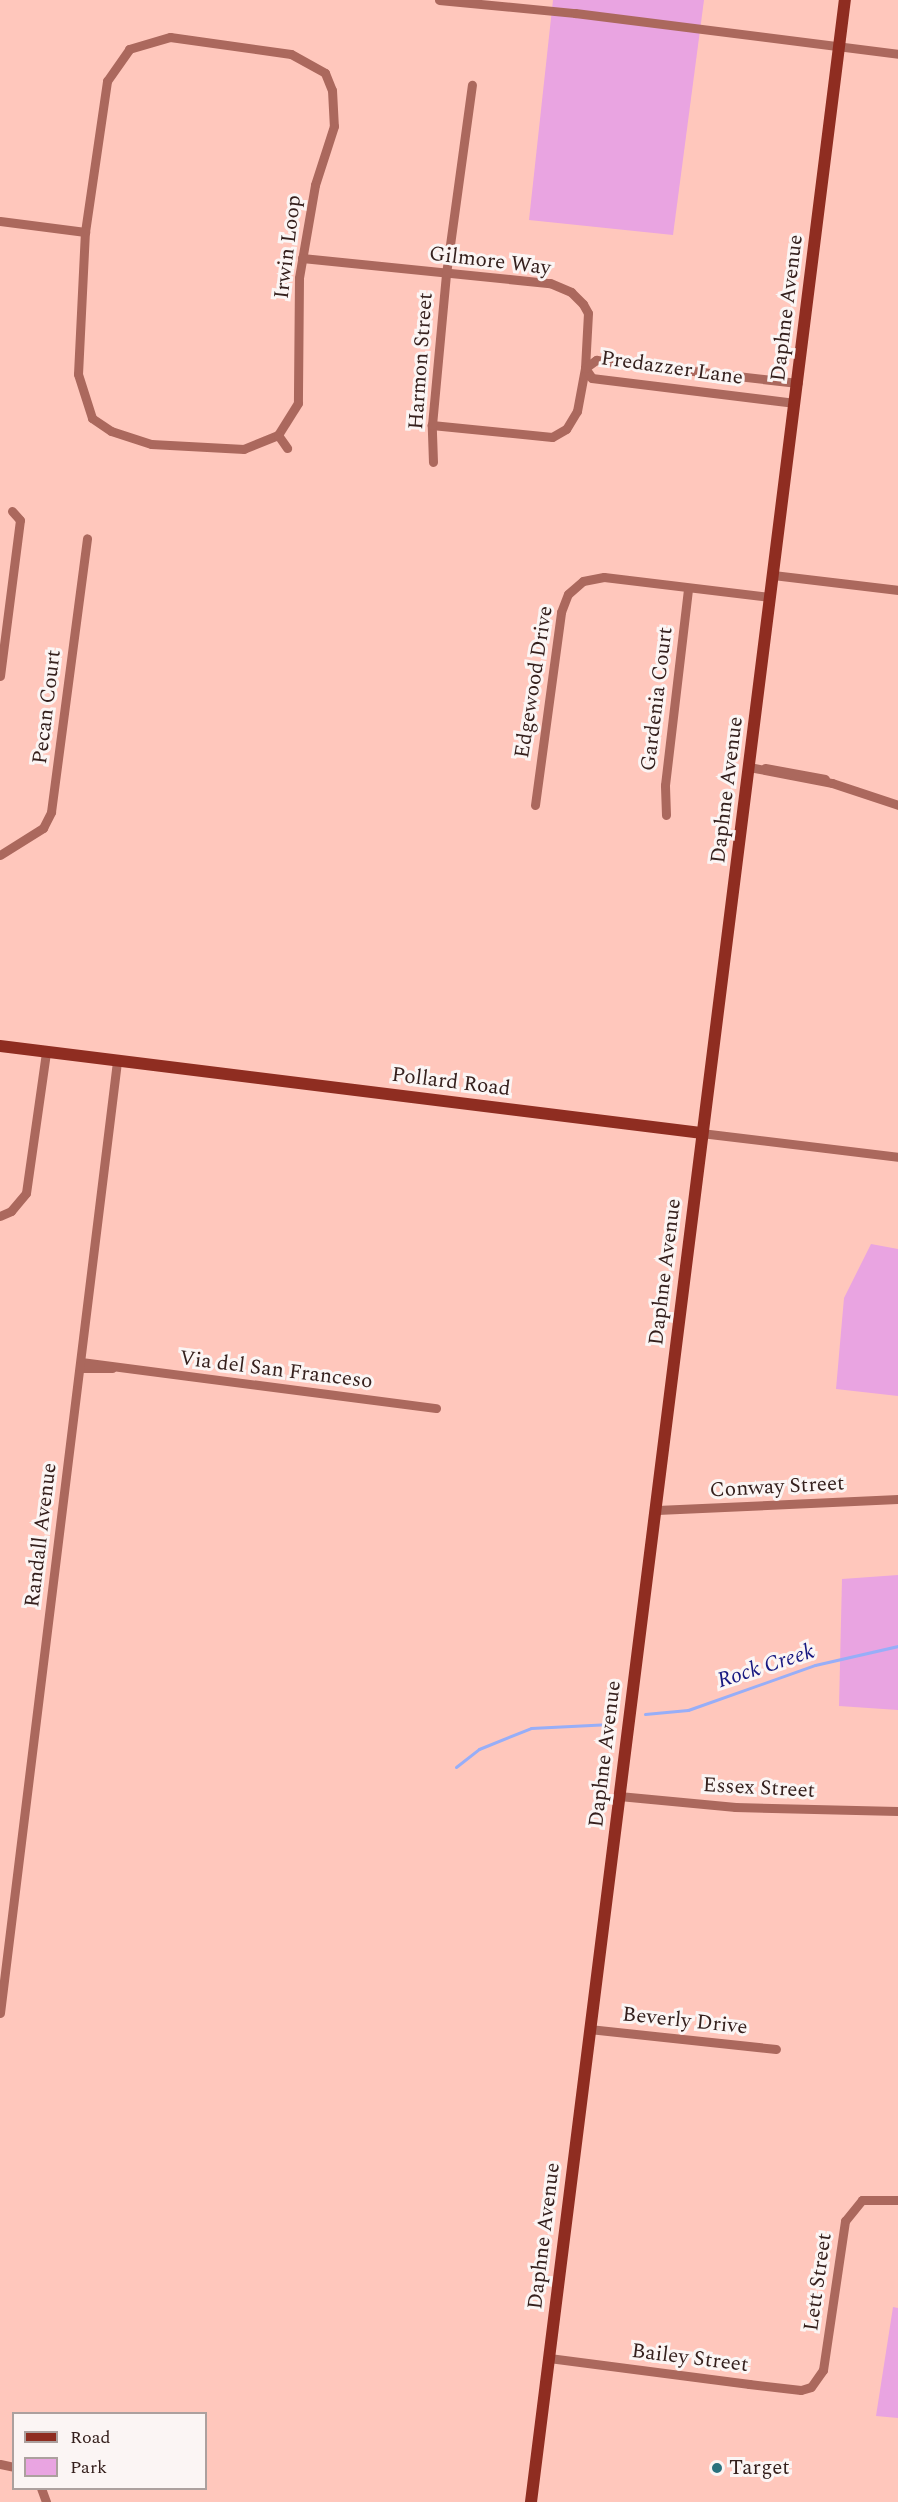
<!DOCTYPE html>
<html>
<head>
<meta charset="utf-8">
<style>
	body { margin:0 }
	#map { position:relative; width:898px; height:2502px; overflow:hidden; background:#ffc7bc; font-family:Spectral,serif }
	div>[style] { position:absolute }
	.green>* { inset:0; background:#e9a4e1 }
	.stream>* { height:3px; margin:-1.5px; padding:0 1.5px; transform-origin:1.5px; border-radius:1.5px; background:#97aef8 }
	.street>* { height:9px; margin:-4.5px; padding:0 4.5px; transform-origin:4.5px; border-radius:4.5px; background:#ab685d }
	.secondary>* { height:12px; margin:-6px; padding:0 6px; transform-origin:6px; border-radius:6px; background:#8f2d21 }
	.dots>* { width:16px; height:16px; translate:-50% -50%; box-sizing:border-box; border:3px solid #fbf5f4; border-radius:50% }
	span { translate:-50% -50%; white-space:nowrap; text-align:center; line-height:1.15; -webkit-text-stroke:6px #fbf5f4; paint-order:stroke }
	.street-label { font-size:21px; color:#35201d }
	.poi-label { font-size:21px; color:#35201d }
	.left { translate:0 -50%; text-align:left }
	.water-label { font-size:22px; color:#171881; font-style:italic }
	.legend { position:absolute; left:12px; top:2412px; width:195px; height:78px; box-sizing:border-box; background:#fbf5f4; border:2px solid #aca09e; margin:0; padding:8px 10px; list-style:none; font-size:18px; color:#35201d }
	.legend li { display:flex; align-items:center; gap:12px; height:30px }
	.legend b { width:30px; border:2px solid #aca09e }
</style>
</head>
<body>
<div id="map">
	<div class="green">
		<div style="clip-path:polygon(553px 0,704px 0,673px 235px,529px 220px)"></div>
		<div style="clip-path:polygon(871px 1244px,898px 1249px,898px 1396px,836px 1389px,844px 1298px)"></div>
		<div style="clip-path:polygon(898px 1575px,898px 1710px,839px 1706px,842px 1579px)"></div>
		<div style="clip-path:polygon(893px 2307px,898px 2308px,898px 2418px,876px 2416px)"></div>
	</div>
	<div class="stream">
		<div style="left:645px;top:1714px;width:43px;rotate:-5.3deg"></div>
		<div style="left:688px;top:1710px;width:135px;rotate:-19.5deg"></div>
		<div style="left:815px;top:1665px;width:85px;rotate:-12.9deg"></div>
		<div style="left:456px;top:1767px;width:29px;rotate:-38deg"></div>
		<div style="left:479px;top:1749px;width:56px;rotate:-22deg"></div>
		<div style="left:531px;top:1728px;width:80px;rotate:-2.9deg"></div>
	</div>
	<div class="street">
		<div style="left:439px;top:0;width:137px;rotate:5.5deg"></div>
		<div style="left:575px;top:13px;width:326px;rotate:7.2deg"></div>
		<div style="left:170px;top:37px;width:122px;rotate:8deg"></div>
		<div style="left:291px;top:54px;width:39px;rotate:29deg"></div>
		<div style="left:325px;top:73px;width:18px;rotate:68deg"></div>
		<div style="left:332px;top:90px;width:36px;rotate:87deg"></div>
		<div style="left:334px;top:126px;width:62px;rotate:107.9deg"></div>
		<div style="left:315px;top:185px;width:94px;rotate:99.8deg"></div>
		<div style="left:299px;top:278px;width:125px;rotate:90.5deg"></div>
		<div style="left:298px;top:403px;width:38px;rotate:122deg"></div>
		<div style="left:278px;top:435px;width:37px;rotate:158deg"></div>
		<div style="left:244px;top:449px;width:93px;rotate:-176.9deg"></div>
		<div style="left:151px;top:444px;width:42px;rotate:-162deg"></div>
		<div style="left:111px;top:431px;width:23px;rotate:-146deg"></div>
		<div style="left:92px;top:418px;width:46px;rotate:-107.7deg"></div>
		<div style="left:78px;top:374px;width:142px;rotate:-87.2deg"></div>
		<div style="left:85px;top:232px;width:153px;rotate:-81.7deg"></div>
		<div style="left:107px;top:81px;width:39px;rotate:-55deg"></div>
		<div style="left:129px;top:49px;width:43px;rotate:-16.3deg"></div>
		<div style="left:0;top:221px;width:86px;rotate:7.4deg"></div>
		<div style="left:302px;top:258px;width:249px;rotate:5.8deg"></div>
		<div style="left:550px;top:283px;width:23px;rotate:23deg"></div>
		<div style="left:571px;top:292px;width:17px;rotate:45deg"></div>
		<div style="left:583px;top:304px;width:10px;rotate:61deg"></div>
		<div style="left:588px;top:313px;width:55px;rotate:93.1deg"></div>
		<div style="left:585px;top:368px;width:44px;rotate:100.5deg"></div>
		<div style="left:577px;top:411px;width:21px;rotate:121deg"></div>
		<div style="left:566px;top:429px;width:16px;rotate:150deg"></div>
		<div style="left:552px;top:437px;width:121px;rotate:-174.3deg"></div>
		<div style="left:795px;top:403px;width:205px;rotate:-173deg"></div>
		<div style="left:592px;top:378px;width:12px;rotate:-125deg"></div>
		<div style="left:585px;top:368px;width:14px;rotate:-36deg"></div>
		<div style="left:596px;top:360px;width:203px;rotate:6.5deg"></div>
		<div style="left:278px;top:435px;width:16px;rotate:55deg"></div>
		<div style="left:433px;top:462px;width:37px;rotate:-92deg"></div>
		<div style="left:432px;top:425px;width:152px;rotate:-84.7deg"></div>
		<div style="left:446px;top:274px;width:191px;rotate:-82.2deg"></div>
		<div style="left:773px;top:575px;width:126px;rotate:6.8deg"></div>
		<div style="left:0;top:676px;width:157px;rotate:-82.7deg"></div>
		<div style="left:20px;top:520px;width:12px;rotate:-132deg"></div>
		<div style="left:749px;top:767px;width:85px;rotate:10.9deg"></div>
		<div style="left:832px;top:783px;width:70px;rotate:18.4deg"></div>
		<div style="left:765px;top:768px;width:61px;rotate:10.4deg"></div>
		<div style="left:535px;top:805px;width:195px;rotate:-82.3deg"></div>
		<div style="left:561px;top:612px;width:19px;rotate:-69deg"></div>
		<div style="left:568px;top:594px;width:20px;rotate:-41deg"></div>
		<div style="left:583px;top:581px;width:21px;rotate:-11deg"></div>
		<div style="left:604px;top:577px;width:167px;rotate:6.9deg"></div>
		<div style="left:666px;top:815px;width:30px;rotate:-92deg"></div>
		<div style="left:665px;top:785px;width:198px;rotate:-83.3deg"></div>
		<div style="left:0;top:855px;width:51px;rotate:-32.1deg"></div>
		<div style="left:43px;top:828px;width:18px;rotate:-63deg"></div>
		<div style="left:51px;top:812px;width:276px;rotate:-82.5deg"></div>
		<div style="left:701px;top:1133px;width:198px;rotate:6.9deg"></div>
		<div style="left:0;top:1216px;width:12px;rotate:-24deg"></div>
		<div style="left:11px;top:1211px;width:23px;rotate:-50deg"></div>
		<div style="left:26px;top:1193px;width:142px;rotate:-81.9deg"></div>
		<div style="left:81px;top:1362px;width:358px;rotate:7.4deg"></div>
		<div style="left:81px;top:1368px;width:31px"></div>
		<div style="left:657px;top:1510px;width:241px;rotate:-2.6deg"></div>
		<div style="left:619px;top:1796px;width:117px;rotate:5.4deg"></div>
		<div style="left:735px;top:1807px;width:163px;rotate:1.4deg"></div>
		<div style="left:0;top:2013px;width:959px;rotate:-82.99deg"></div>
		<div style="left:589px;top:2029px;width:188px;rotate:6.1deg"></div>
		<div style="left:549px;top:2358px;width:202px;rotate:7.4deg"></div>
		<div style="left:749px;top:2384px;width:52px;rotate:6.6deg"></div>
		<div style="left:801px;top:2390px;width:10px;rotate:-17deg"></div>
		<div style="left:811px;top:2387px;width:21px;rotate:-55deg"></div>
		<div style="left:823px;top:2370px;width:151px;rotate:-81.6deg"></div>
		<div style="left:845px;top:2221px;width:27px;rotate:-51deg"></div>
		<div style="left:862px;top:2200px;width:36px"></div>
		<div style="left:0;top:2464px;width:14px;rotate:12deg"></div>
		<div style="left:41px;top:2488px;width:15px;rotate:70deg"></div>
	</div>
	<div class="secondary">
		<div style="left:0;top:1046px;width:706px;rotate:7.07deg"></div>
		<div style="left:531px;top:2502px;width:2522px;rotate:-82.85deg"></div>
	</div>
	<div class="dots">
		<div style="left:717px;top:2468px;background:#2a717d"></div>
	</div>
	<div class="street-label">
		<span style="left:288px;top:247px;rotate:-83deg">Irwin Loop</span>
		<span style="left:490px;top:261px;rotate:7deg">Gilmore Way</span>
		<span style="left:787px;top:308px;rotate:-83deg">Daphne Avenue</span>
		<span style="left:421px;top:361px;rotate:-86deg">Harmon Street</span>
		<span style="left:672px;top:368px;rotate:8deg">Predazzer Lane</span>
		<span style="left:534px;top:682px;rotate:-81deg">Edgewood Drive</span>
		<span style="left:657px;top:699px;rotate:-83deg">Gardenia Court</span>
		<span style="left:47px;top:707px;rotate:-83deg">Pecan Court</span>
		<span style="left:727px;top:790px;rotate:-83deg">Daphne Avenue</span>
		<span style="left:451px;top:1082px;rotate:7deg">Pollard Road</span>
		<span style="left:665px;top:1272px;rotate:-83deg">Daphne Avenue</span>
		<span style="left:276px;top:1370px;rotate:7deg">Via del San Franceso</span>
		<span style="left:777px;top:1487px;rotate:-3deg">Conway Street</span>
		<span style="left:41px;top:1535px;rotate:-83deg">Randall Avenue</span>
		<span style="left:605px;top:1754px;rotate:-83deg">Daphne Avenue</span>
		<span style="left:759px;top:1788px;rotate:3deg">Essex Street</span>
		<span style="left:685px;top:2021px;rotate:6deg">Beverly Drive</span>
		<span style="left:544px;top:2236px;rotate:-83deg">Daphne Avenue</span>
		<span style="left:818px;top:2282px;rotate:-82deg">Lett Street</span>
		<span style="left:690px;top:2358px;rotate:7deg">Bailey Street</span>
	</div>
	<div class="poi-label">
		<span class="left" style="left:729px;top:2468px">Target</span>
	</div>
	<div class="water-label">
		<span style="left:766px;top:1666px;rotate:-18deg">Rock Creek</span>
	</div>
	<ul class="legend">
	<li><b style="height:8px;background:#8f2d21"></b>Road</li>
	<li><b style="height:16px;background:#e9a4e1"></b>Park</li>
	</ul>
</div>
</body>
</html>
